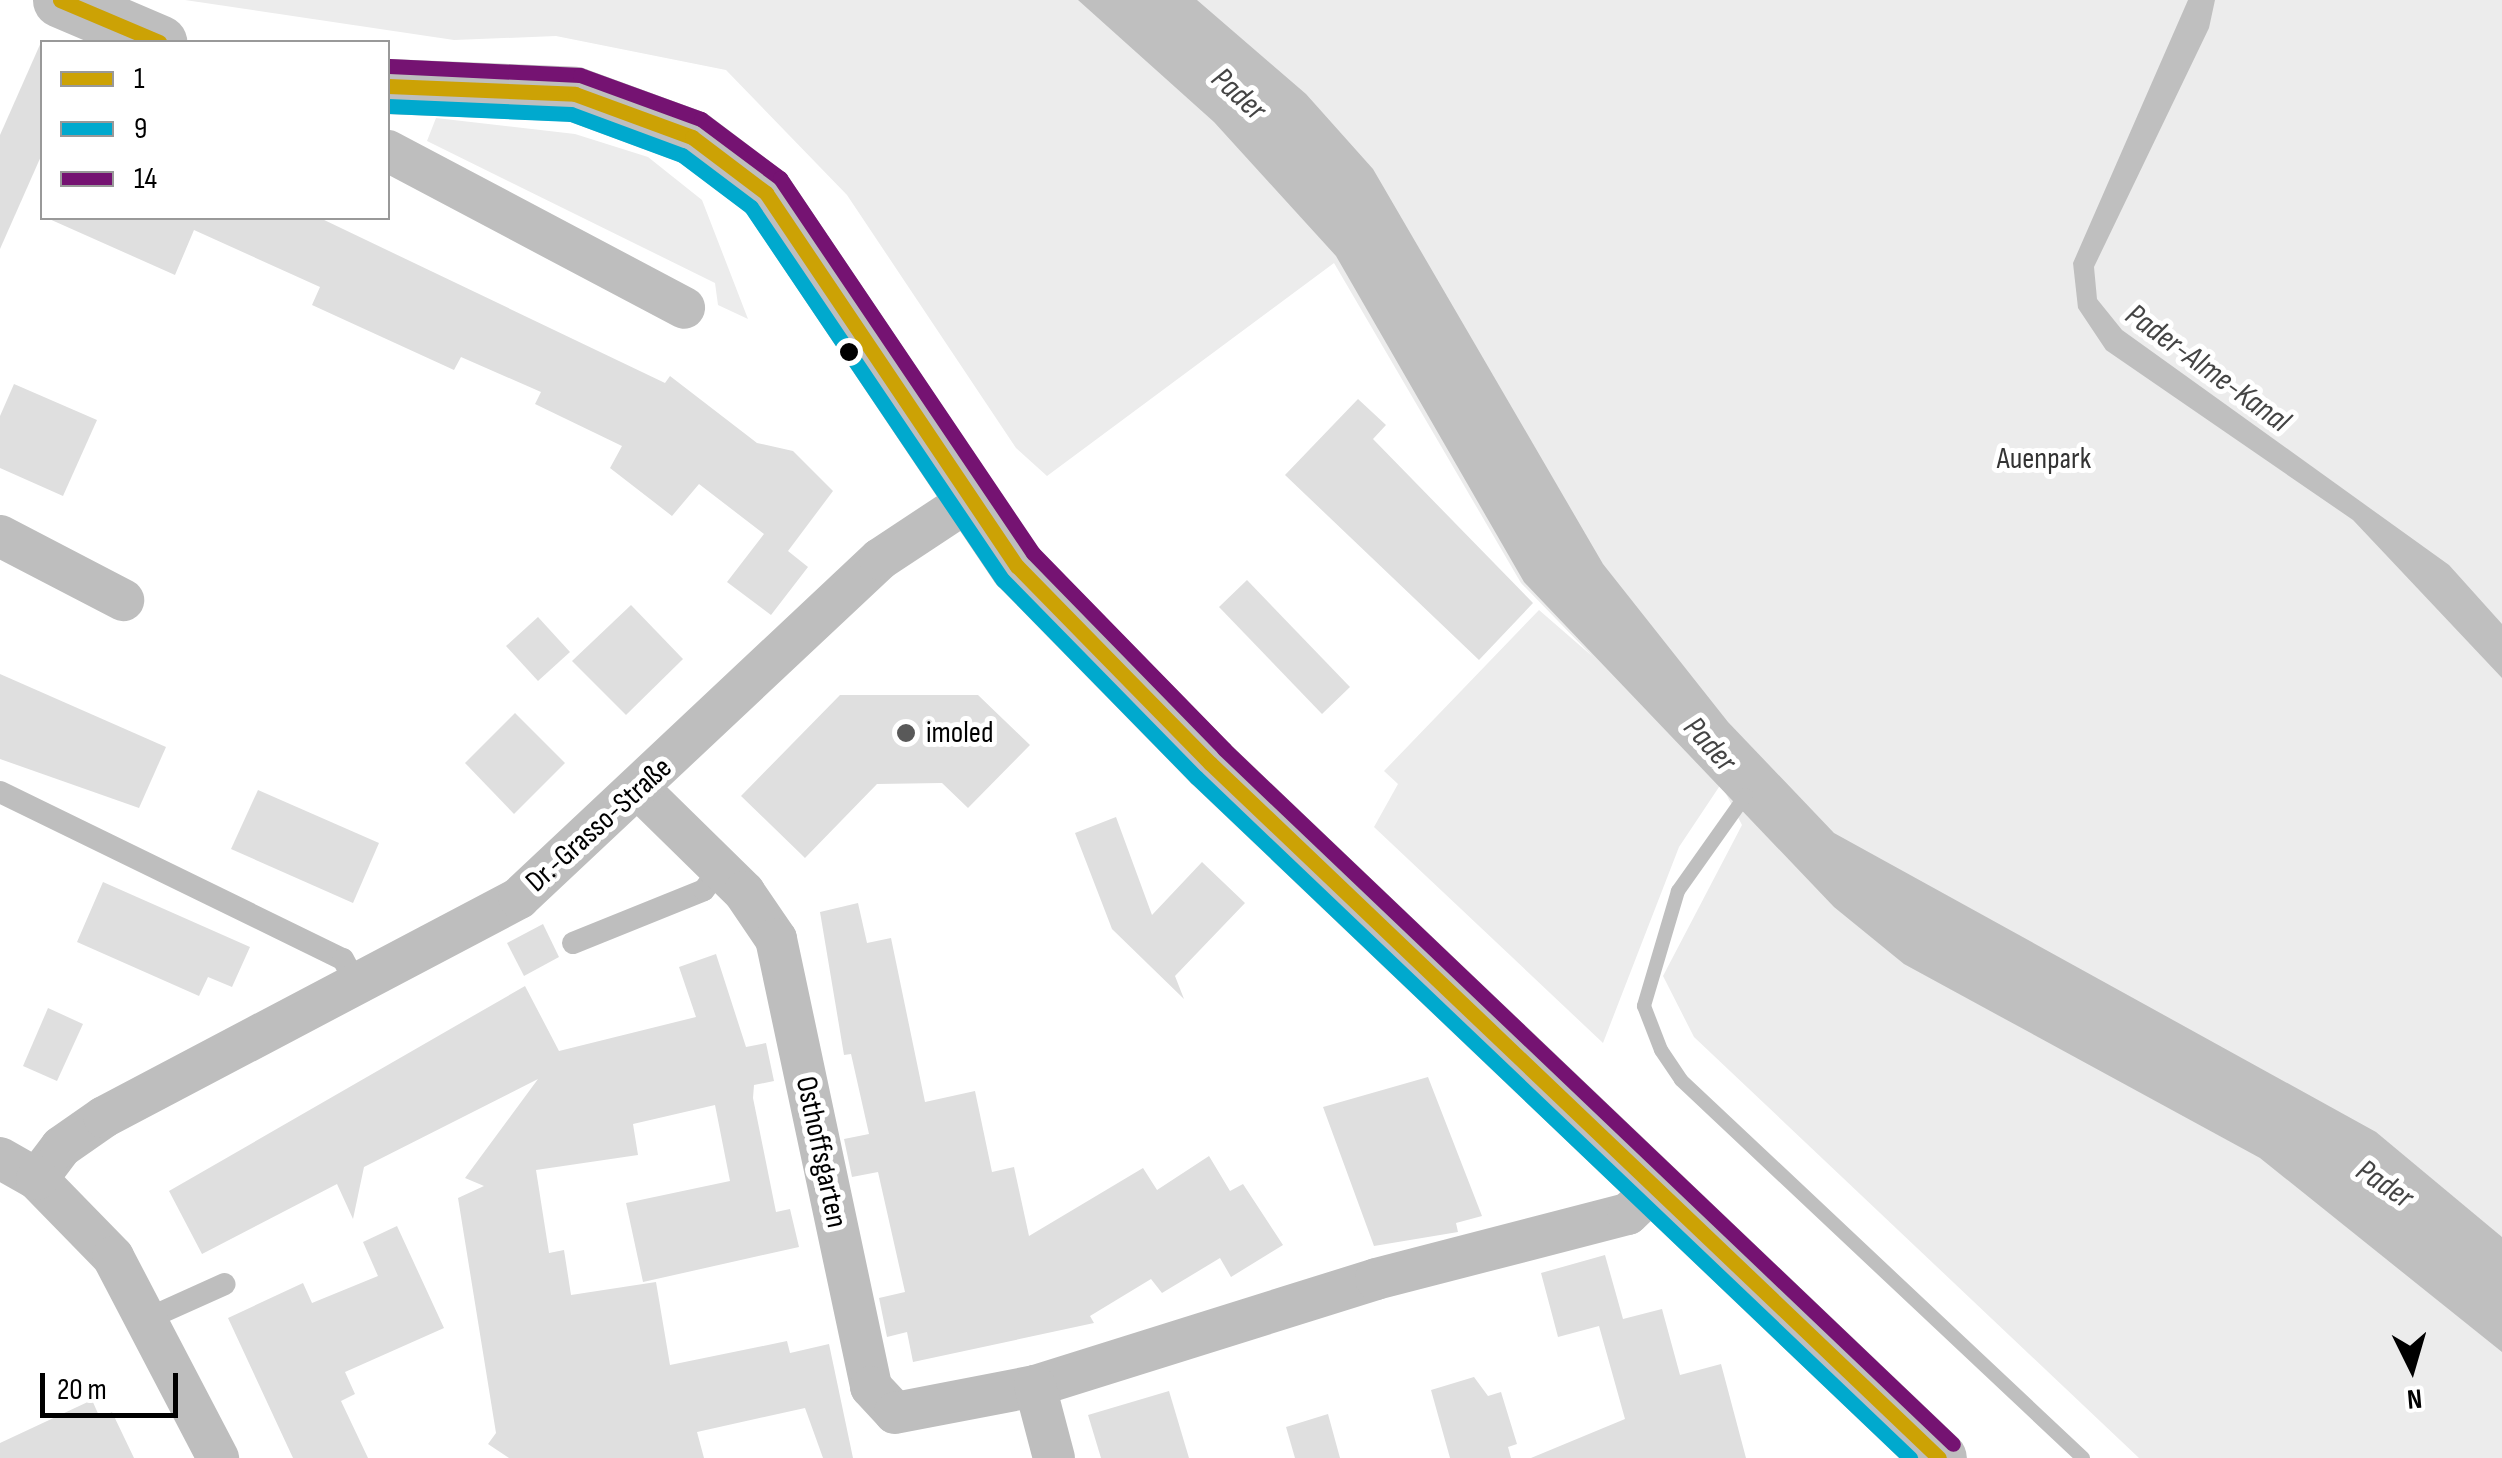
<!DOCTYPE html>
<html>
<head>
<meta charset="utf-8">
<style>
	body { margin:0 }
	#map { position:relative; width:2502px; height:1458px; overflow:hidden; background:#fff; font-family:"Sofia Sans Condensed",sans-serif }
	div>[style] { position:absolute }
	.green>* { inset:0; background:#ececec }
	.water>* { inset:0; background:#bfbfbf }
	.stream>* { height:14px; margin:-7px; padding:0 7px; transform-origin:7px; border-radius:7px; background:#bfbfbf }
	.building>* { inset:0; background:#dfdfdf }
	.service>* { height:22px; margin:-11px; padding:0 11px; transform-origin:11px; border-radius:11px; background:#bebebe }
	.minor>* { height:42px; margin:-21px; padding:0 21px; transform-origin:21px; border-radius:21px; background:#bebebe }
	.tertiary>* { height:55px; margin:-27.5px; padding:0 27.5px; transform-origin:27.5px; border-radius:27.5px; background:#bebebe }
	.bus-1>* { height:15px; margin:-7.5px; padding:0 7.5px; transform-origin:7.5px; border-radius:7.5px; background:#cca205 }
	.bus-2>* { height:15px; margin:-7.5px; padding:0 7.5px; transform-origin:7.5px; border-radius:7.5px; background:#00a9ce }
	.bus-3>* { height:15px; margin:-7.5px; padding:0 7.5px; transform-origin:7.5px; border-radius:7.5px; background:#751372 }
	.dots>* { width:28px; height:28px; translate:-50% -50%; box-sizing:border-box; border:5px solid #fff; border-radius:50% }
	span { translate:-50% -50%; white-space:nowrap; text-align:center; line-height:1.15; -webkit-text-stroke:10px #fff; paint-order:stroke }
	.park-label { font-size:30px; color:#333 }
	.poi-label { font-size:30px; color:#000 }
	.left { translate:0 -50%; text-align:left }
	.street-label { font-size:30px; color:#000 }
	.water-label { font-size:32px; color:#444; font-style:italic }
	.legend { position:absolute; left:40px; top:40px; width:350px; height:180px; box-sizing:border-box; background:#fff; border:2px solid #999; margin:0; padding:12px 18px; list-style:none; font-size:30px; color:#000 }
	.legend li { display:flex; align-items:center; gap:20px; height:50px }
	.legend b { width:50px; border:2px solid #999 }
	.north { position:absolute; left:2362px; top:1318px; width:100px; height:100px; -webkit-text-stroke:8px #fff; paint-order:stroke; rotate:175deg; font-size:28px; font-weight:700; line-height:40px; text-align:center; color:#000 }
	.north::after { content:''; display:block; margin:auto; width:35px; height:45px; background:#000; clip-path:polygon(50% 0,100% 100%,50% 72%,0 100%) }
	.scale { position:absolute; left:40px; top:1373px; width:138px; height:45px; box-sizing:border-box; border:5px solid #000; border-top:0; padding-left:12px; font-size:30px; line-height:35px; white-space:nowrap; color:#000; -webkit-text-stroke:8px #fff; paint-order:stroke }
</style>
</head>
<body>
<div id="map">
	<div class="green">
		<div style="clip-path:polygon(185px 0,2502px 0,2502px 1458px,2139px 1458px,1694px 1037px,1663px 976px,1742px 825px,1721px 784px,1679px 847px,1603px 1043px,1374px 827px,1398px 784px,1384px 771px,1539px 610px,1592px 656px,1521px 583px,1334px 263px,1047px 476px,1016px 448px,847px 195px,726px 70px,556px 36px,454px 40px)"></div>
		<div style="clip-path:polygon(436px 118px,575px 134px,648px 157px,702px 200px,748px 319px,718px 305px,715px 283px,427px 141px)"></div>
	</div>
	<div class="water">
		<div style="clip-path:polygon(1078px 0,1197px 0,1306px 94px,1373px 169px,1603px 564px,1728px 722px,1834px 833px,2376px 1132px,2502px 1237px,2502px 1352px,2260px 1158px,1904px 964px,1834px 907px,1524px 582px,1336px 256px,1214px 122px)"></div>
		<div style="clip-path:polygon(2188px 0,2215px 0,2209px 28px,2094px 267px,2097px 299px,2122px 330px,2449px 565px,2502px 624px,2502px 678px,2353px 520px,2106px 350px,2078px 308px,2073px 263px)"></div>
	</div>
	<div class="stream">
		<div style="left:1746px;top:795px;width:118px;rotate:125.3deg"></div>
		<div style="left:1678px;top:891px;width:120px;rotate:106.5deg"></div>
		<div style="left:1644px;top:1006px;width:47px;rotate:68.9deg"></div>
		<div style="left:1661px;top:1050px;width:36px;rotate:56deg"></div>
		<div style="left:1681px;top:1080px;width:552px;rotate:43.24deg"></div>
	</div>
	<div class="building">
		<div style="clip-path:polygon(42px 40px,42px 154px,0 249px,0 135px)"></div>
		<div style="clip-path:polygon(47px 218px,320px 218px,665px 383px,670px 376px,757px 443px,793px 451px,833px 491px,788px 551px,808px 567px,771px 615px,727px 582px,764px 534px,699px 484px,672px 516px,610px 468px,622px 446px,535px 404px,541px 392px,461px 357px,454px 370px,312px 305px,320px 287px,194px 230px,175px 275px)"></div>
		<div style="clip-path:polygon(14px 384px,97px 420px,63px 496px,0 468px,0 416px)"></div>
		<div style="clip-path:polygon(1358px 399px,1386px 425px,1373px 439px,1533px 603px,1479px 660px,1285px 475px)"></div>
		<div style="clip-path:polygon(1247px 580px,1350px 687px,1322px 714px,1219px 607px)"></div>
		<div style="clip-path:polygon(631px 605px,683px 659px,626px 715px,572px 661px)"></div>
		<div style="clip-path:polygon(538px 617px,570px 652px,538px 681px,506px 646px)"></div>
		<div style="clip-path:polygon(0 674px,166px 747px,139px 808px,0 759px)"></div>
		<div style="clip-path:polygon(840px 695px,978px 695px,1030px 745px,968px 808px,942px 783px,877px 784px,805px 858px,741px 796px)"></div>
		<div style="clip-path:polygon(515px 713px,565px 763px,514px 814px,465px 763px)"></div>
		<div style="clip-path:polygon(258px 790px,379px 843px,353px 903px,231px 849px)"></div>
		<div style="clip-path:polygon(1116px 817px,1152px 915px,1202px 862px,1245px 903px,1175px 976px,1184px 999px,1112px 929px,1075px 833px)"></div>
		<div style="clip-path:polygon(103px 882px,250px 947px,232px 987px,208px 977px,199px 996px,77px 942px)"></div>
		<div style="clip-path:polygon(858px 903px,867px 943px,891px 938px,925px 1102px,975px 1091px,992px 1172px,1014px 1167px,1029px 1236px,1143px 1168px,1157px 1190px,1209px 1156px,1230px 1191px,1243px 1184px,1283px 1245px,1231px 1277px,1220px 1258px,1162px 1293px,1151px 1279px,1090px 1316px,1094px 1323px,913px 1362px,907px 1332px,887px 1337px,879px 1298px,905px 1292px,878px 1172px,852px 1177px,844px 1139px,869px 1134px,851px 1054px,844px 1055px,820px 912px)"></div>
		<div style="clip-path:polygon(543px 924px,559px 957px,524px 976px,507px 943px)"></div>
		<div style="clip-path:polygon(716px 954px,746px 1047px,766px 1043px,774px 1081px,754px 1085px,753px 1098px,776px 1212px,790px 1209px,799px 1247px,643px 1282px,626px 1203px,730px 1181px,715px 1105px,633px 1124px,638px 1155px,536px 1170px,549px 1253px,564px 1250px,571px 1295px,656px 1282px,670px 1365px,787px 1341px,790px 1353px,829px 1344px,853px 1458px,823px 1458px,805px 1408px,697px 1432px,704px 1458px,509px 1458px,488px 1444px,496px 1433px,458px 1198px,484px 1186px,465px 1178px,538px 1079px,364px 1167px,353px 1219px,337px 1184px,202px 1254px,169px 1191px,525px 986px,559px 1051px,696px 1017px,679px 967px)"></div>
		<div style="clip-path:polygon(48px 1008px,83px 1024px,57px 1081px,23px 1066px)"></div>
		<div style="clip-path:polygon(1428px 1077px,1482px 1216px,1456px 1223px,1458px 1232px,1374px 1246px,1323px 1107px)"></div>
		<div style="clip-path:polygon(397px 1226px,444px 1328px,345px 1372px,355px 1394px,341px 1401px,368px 1458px,293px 1458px,228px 1318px,303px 1283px,312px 1303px,378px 1276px,363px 1242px)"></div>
		<div style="clip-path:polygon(1605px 1255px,1623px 1319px,1662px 1309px,1680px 1375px,1721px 1364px,1746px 1458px,1531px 1458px,1625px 1419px,1599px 1326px,1558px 1337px,1541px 1273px)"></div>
		<div style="clip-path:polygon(1474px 1377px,1488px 1396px,1501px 1392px,1517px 1444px,1508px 1447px,1511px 1458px,1450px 1458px,1431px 1390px)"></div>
		<div style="clip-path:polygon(1169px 1391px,1189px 1458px,1101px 1458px,1088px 1415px)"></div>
		<div style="clip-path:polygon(92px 1400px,100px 1418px,112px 1412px,134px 1458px,0 1458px,0 1443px)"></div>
		<div style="clip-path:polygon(1328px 1414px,1340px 1458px,1295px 1458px,1286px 1427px)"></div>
	</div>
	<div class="service">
		<div style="left:0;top:792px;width:381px;rotate:26deg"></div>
		<div style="left:343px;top:959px;width:24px;rotate:62deg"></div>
		<div style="left:573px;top:943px;width:141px;rotate:-22deg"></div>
		<div style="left:704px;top:890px;width:26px;rotate:-53deg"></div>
		<div style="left:147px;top:1319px;width:85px;rotate:-24.2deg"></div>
	</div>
	<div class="minor">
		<div style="left:388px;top:151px;width:335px;rotate:27.9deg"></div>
		<div style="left:0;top:536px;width:139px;rotate:27.5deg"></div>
		<div style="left:640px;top:790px;width:146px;rotate:44.4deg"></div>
		<div style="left:744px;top:892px;width:57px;rotate:55.8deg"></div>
		<div style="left:776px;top:939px;width:458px;rotate:78deg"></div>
		<div style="left:871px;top:1387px;width:35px;rotate:47deg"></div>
		<div style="left:895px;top:1413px;width:143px;rotate:-10.9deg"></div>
		<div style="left:1035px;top:1386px;width:357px;rotate:-17.4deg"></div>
		<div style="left:1376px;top:1279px;width:260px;rotate:-14.5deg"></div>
		<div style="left:1628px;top:1214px;width:33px;rotate:-44deg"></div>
		<div style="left:0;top:1158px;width:43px;rotate:29.6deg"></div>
		<div style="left:37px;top:1179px;width:109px;rotate:45.7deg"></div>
		<div style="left:113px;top:1257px;width:227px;rotate:62.4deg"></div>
		<div style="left:37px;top:1179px;width:40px;rotate:-53deg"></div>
		<div style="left:61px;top:1147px;width:52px;rotate:-34.9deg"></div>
		<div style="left:104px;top:1117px;width:469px;rotate:-27.8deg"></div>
		<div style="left:519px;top:898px;width:495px;rotate:-43.2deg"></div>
		<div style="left:880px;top:559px;width:103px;rotate:-33.5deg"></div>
		<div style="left:1035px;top:1386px;width:74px;rotate:75.2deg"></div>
	</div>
	<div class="tertiary">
		<div style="left:60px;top:0;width:108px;rotate:23deg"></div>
		<div style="left:388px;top:86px;width:187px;rotate:2.4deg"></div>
		<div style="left:575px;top:94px;width:125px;rotate:20.2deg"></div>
		<div style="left:692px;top:137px;width:93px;rotate:37.1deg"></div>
		<div style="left:766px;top:193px;width:450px;rotate:56.1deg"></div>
		<div style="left:1017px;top:566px;width:276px;rotate:45.6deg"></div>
		<div style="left:1210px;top:763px;width:1007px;rotate:43.63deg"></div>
	</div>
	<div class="bus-1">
		<div style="left:60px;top:0;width:108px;rotate:23deg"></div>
		<div style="left:388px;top:86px;width:187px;rotate:2.4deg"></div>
		<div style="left:575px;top:94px;width:125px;rotate:20.2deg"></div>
		<div style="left:692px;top:137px;width:93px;rotate:37.1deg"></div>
		<div style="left:766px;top:193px;width:450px;rotate:56.1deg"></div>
		<div style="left:1017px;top:566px;width:276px;rotate:45.6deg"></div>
		<div style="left:1210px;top:763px;width:1007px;rotate:43.63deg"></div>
	</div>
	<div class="bus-2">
		<div style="left:388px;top:106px;width:183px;rotate:2.5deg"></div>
		<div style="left:571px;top:114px;width:118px;rotate:20.3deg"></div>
		<div style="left:682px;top:155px;width:86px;rotate:37deg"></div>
		<div style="left:751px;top:207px;width:450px;rotate:56deg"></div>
		<div style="left:1003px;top:580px;width:276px;rotate:45.6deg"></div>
		<div style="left:1196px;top:777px;width:987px;rotate:43.64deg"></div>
	</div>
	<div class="bus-3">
		<div style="left:389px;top:66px;width:191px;rotate:2.7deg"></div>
		<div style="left:580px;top:75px;width:129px;rotate:20deg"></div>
		<div style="left:701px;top:119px;width:99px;rotate:36.8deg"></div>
		<div style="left:780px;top:178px;width:452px;rotate:56deg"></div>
		<div style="left:1033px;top:553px;width:274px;rotate:45.7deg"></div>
		<div style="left:1224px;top:749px;width:1007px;rotate:43.63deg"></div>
	</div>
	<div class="dots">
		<div style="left:849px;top:352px;background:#000"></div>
		<div style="left:906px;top:733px;background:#595959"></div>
	</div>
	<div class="park-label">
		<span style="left:2044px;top:459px">Auenpark</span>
	</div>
	<div class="poi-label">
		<span class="left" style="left:926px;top:733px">imoled</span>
	</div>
	<div class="street-label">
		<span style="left:599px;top:825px;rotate:-42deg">Dr.-Grasso-Straße</span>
		<span style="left:821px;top:1152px;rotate:78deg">Osthoffsgarten</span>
	</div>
	<div class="water-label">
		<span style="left:1238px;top:95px;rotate:42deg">Pader</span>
		<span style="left:2207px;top:369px;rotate:36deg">Pader-Alme-Kanal</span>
		<span style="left:1709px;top:745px;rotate:48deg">Pader</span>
		<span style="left:2384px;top:1185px;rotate:34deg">Pader</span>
	</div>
	<ul class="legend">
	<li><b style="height:12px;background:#cca205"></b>1</li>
	<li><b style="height:12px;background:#00a9ce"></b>9</li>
	<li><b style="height:12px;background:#751372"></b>14</li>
	</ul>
	<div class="north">N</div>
	<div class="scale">20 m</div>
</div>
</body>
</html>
